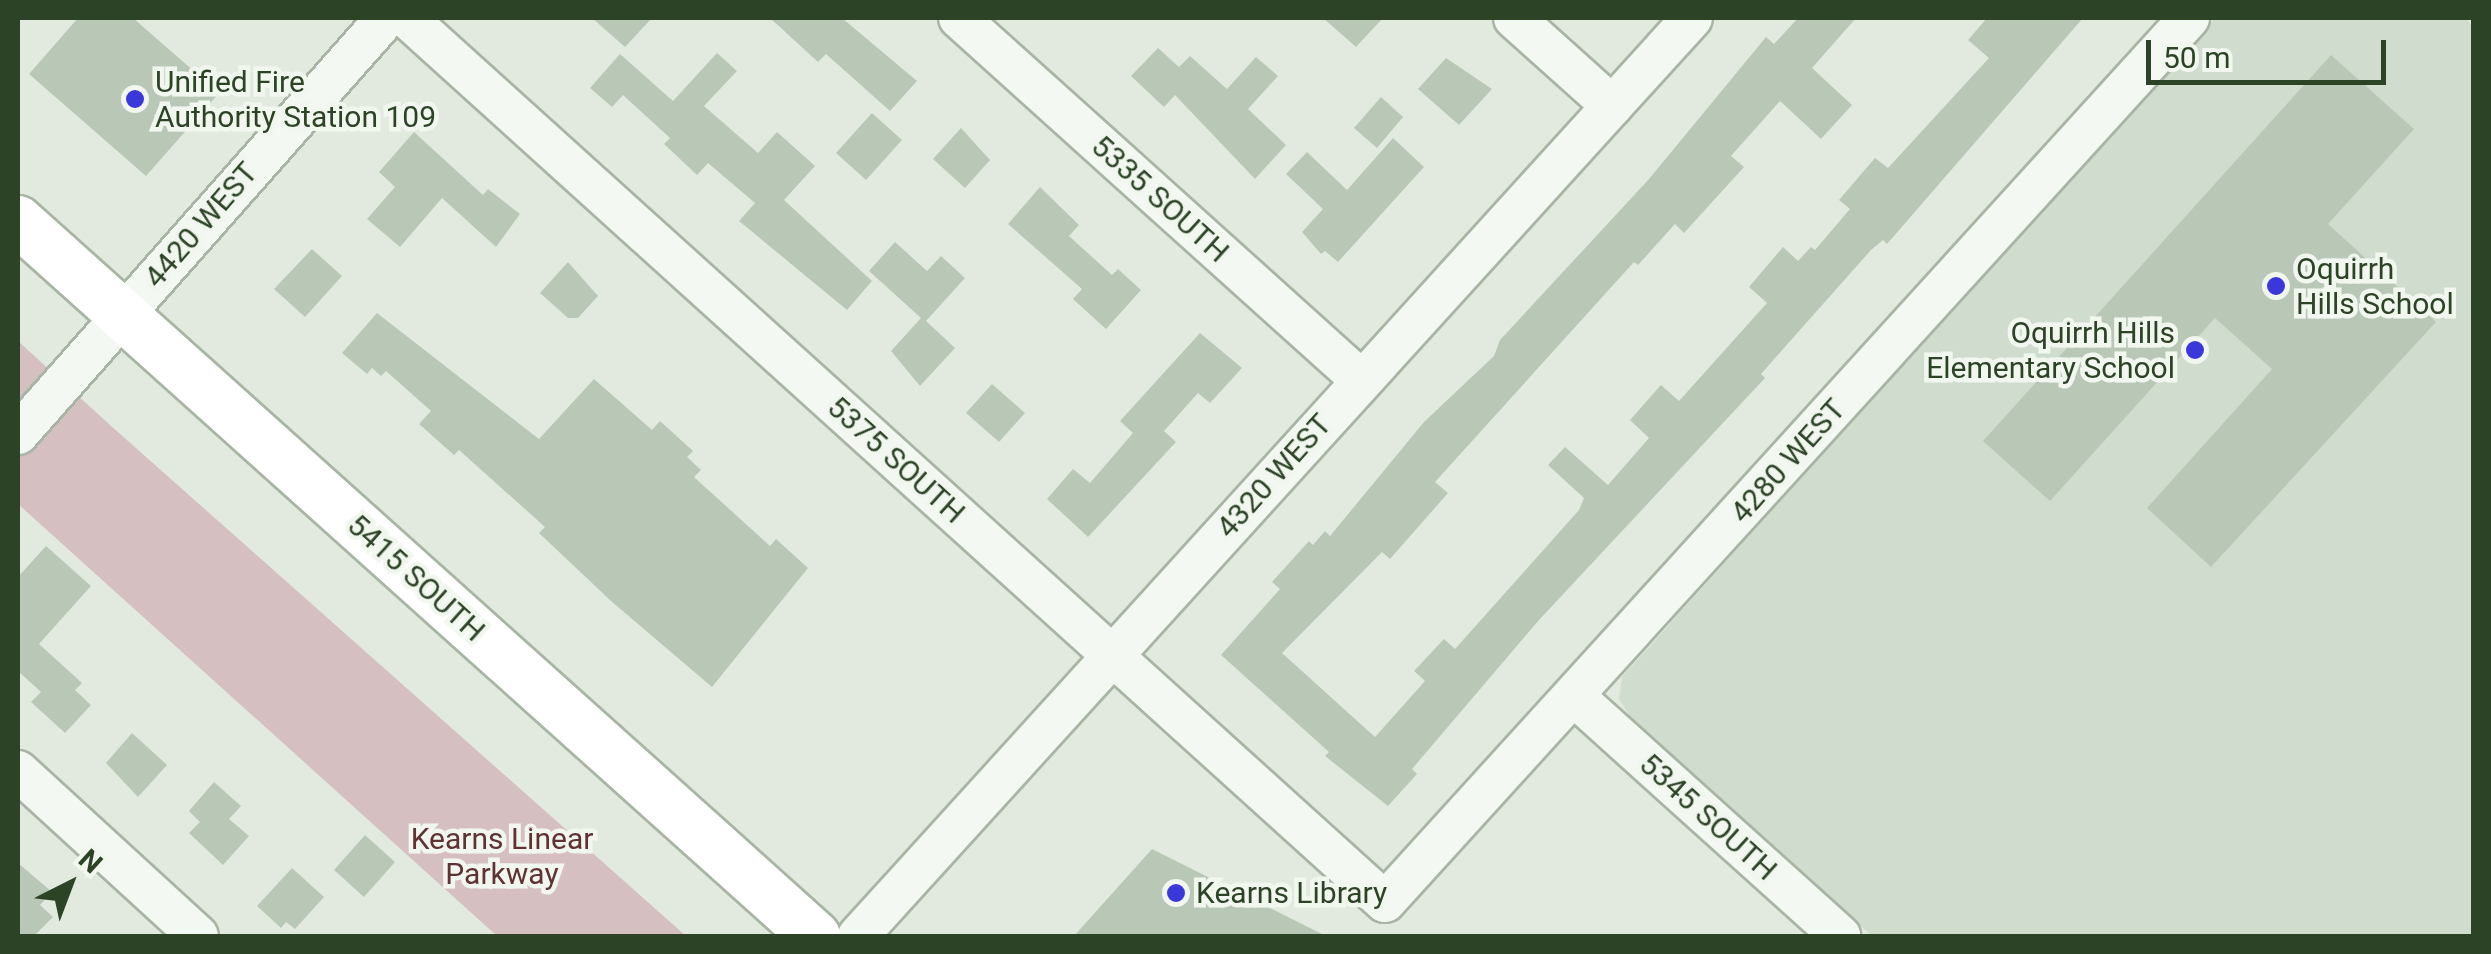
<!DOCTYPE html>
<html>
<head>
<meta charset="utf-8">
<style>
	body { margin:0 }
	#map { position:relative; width:2491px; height:954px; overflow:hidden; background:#e2eadf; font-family:Roboto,sans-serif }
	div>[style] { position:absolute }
	.built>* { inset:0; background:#d0dccd }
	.green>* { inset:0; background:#d5bfc1 }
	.building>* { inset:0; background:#b9c8b6 }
	.roads { filter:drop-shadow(2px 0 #a8b5a4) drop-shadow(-2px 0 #a8b5a4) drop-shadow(0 2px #a8b5a4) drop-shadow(0 -2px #a8b5a4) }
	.minor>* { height:40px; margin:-20px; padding:0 20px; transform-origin:20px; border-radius:20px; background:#f3f8f2 }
	.major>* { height:50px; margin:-25px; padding:0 25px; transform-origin:25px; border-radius:25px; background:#fff }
	.dots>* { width:28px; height:28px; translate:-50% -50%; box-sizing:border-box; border:5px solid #f1f7ef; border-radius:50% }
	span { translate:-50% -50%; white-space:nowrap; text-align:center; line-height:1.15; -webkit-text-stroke:9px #f1f7ef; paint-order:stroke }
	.poi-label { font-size:30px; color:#2c4326 }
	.left { translate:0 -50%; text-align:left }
	.right { translate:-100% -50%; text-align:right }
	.street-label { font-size:30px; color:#2c4326 }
	.park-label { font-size:30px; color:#603233 }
	.frame { position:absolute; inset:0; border:20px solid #2c4326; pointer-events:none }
	.north { position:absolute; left:20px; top:834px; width:100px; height:100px; -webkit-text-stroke:8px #f1f7ef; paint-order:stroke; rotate:42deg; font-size:28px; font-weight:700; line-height:40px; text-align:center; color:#2c4326 }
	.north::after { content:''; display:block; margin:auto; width:35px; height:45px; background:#2c4326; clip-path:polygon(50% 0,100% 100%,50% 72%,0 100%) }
	.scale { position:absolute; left:2146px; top:40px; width:240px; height:45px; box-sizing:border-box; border:5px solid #2c4326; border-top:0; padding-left:12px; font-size:30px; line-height:35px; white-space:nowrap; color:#2c4326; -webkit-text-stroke:8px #f1f7ef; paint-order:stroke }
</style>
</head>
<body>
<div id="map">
	<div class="built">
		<div style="clip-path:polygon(2215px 18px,2467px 18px,2474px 31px,2473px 936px,1872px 936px,1632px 720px,1619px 699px,1622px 677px)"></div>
	</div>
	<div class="green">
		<div style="clip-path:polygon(18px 341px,110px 425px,686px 936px,497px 936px,18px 504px)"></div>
	</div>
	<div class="building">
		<div style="clip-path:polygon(78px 18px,133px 18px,219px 93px,146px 176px,29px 74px)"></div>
		<div style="clip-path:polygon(592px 18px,652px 18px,625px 47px)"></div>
		<div style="clip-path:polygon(770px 18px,842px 18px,917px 81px,890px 111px,826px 54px,818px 62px)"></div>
		<div style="clip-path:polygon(1323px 18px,1383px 18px,1356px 47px)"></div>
		<div style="clip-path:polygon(1798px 18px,1856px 18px,1812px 68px,1852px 105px,1821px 139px,1780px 101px,1731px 156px,1744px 167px,1684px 233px,1675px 224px,1638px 265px,1634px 262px,1435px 482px,1448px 493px,1390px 559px,1382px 552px,1282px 653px,1375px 737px,1425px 681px,1414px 671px,1444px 639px,1455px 649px,1579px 510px,1584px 498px,1548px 465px,1565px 447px,1608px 485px,1649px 438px,1630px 420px,1661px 385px,1679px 401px,1767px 303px,1749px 287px,1783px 247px,1798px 261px,1811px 247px,1815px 250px,1850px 209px,1839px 200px,1875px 158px,1888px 168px,1989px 58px,1968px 40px,1987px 18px,2083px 18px,1887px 244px,1883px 240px,1871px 250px,1761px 374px,1765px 378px,1539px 620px,1412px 769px,1417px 774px,1388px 806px,1325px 756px,1329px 752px,1221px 655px,1280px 589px,1272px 582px,1309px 541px,1313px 545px,1325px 531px,1330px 536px,1424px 422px,1494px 356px,1500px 340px,1649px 179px,1766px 37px,1774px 44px)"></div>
		<div style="clip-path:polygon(1158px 48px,1179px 67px,1190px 56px,1227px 89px,1256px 57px,1278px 76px,1248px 109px,1286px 145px,1255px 179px,1175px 95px,1164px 107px,1131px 76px)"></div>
		<div style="clip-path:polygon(717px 53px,737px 71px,704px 106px,758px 153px,777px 132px,815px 166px,784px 200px,872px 281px,847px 310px,739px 221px,755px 203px,708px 163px,697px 175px,664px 144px,670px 138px,623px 95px,612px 107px,590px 88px,620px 54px,673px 101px)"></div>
		<div style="clip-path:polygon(2331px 55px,2414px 129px,2328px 224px,2436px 322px,2211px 567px,2147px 508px,2272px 369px,2215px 318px,2050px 501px,1983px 441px)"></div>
		<div style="clip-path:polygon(1446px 58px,1492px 89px,1459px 125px,1418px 89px)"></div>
		<div style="clip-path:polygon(1381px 97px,1403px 117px,1377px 148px,1354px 128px)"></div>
		<div style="clip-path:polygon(872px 113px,902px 140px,866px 180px,836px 153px)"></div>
		<div style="clip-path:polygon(961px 128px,990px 160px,965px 188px,933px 159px)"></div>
		<div style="clip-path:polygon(414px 132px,483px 195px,488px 189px,520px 214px,496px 247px,442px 198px,400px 247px,367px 219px,395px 187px,379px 172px)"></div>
		<div style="clip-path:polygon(1393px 138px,1424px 167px,1338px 262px,1325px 251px,1321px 254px,1302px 232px,1323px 209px,1286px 174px,1307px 152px,1347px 190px)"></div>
		<div style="clip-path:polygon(1040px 187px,1079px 225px,1069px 236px,1112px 275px,1118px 269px,1141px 290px,1106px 329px,1073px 299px,1082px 289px,1008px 224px)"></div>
		<div style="clip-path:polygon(895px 242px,927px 271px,941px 256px,965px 278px,926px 321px,955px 348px,920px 386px,891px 351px,921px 318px,869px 271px)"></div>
		<div style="clip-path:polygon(312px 249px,342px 276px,305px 317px,274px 289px)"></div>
		<div style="clip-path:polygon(568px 262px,598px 296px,578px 318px,568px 318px,540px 293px)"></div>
		<div style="clip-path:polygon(377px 313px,539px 439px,594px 379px,652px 430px,660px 421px,693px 451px,687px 457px,701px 470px,694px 477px,770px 546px,776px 539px,808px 568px,712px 687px,611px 601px,539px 533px,545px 527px,459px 450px,454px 455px,419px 424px,431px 411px,386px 371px,381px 376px,372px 368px,367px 374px,342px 353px)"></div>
		<div style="clip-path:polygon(1200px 333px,1242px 368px,1210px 403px,1198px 393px,1164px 431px,1176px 442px,1088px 537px,1047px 499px,1073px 469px,1090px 483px,1133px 433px,1120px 421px)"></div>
		<div style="clip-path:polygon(992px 384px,1025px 413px,999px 442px,966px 413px)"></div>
		<div style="clip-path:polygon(46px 546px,91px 586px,39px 644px,82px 683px,75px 690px,91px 705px,65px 733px,31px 702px,41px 692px,18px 671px,18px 577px)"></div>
		<div style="clip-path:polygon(132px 733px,167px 765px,138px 797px,106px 763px)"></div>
		<div style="clip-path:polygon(214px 782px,241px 806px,229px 819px,249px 836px,223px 865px,189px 833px,200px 822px,189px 811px)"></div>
		<div style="clip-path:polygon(365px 835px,395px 862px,364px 897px,334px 870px)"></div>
		<div style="clip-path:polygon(1152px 849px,1326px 936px,1074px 936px)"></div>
		<div style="clip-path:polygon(18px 863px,52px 892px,40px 905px,53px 917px,34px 936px,18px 936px)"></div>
		<div style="clip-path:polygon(292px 868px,324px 897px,295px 929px,286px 922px,281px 928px,257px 906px)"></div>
	</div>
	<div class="roads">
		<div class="minor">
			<div style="left:407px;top:18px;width:1318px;rotate:42.11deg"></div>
			<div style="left:1385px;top:902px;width:1195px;rotate:-47.71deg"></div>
			<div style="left:959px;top:18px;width:541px;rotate:42deg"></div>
			<div style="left:1514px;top:18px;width:132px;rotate:41.9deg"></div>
			<div style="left:18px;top:434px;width:555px;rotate:-48.5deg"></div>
			<div style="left:1575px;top:697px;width:357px;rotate:42deg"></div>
			<div style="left:18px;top:771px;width:244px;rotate:42.5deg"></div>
			<div style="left:858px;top:936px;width:1240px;rotate:-47.74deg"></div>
		</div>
		<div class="major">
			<div style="left:18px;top:221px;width:1071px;rotate:41.9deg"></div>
		</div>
	</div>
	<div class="dots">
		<div style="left:135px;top:99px;background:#3b38db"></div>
		<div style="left:2276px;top:286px;background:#3b38db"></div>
		<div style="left:2195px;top:350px;background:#3b38db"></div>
		<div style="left:1176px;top:893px;background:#3b38db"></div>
	</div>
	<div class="poi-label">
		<span class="left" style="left:155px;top:99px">Unified Fire<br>Authority Station 109</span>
		<span class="left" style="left:2296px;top:286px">Oquirrh<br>Hills School</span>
		<span class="right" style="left:2175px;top:350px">Oquirrh Hills<br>Elementary School</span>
		<span class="left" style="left:1196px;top:893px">Kearns Library</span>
	</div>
	<div class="street-label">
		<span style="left:1160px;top:199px;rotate:42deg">5335 SOUTH</span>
		<span style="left:201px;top:225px;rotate:-49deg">4420 WEST</span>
		<span style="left:896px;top:460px;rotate:42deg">5375 SOUTH</span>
		<span style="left:1788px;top:461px;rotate:-48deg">4280 WEST</span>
		<span style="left:1274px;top:476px;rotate:-48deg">4320 WEST</span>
		<span style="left:416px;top:578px;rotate:42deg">5415 SOUTH</span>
		<span style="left:1708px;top:817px;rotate:42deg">5345 SOUTH</span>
	</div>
	<div class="park-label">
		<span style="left:502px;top:856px">Kearns Linear<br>Parkway</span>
	</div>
	<div class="frame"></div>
	<div class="north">N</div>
	<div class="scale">50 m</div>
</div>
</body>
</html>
